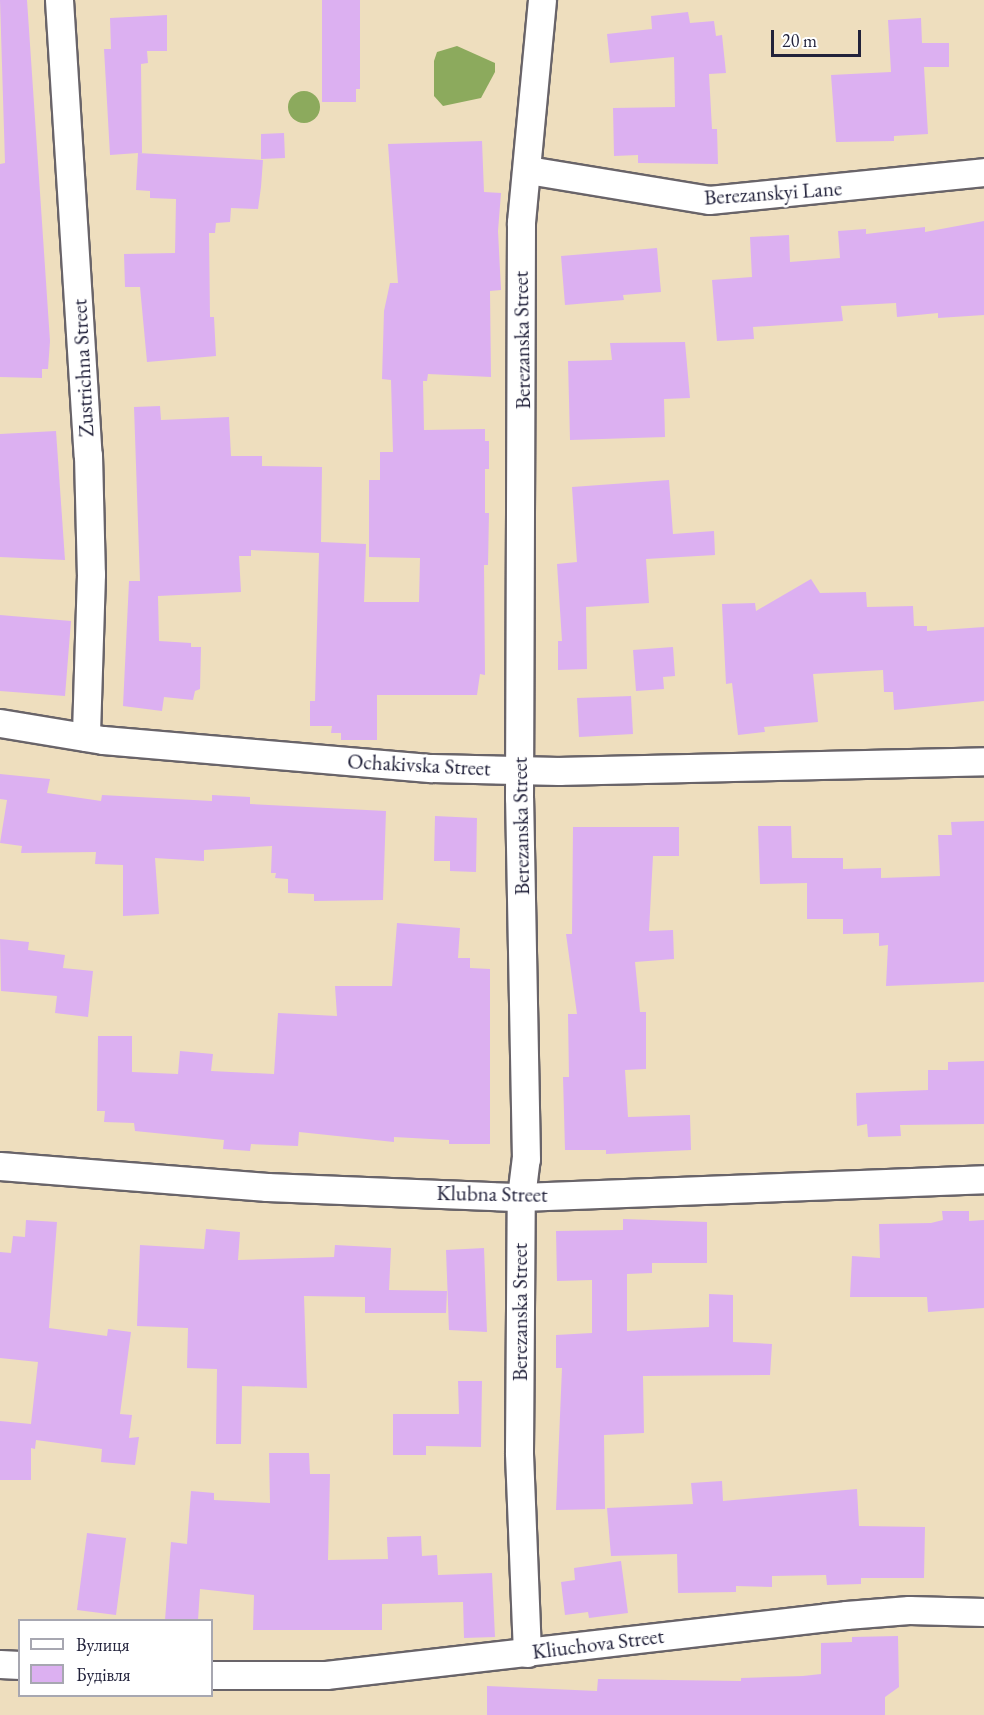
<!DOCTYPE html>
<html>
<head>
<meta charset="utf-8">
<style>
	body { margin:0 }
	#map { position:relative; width:984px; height:1715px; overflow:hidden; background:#eedebe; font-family:"EB Garamond",serif }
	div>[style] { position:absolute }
	.forest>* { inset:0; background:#8caa5d }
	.round { border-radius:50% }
	.building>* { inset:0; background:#dcb0f1 }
	.roads { filter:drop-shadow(2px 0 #696469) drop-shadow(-2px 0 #696469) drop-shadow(0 2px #696469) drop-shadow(0 -2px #696469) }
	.street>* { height:27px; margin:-13.5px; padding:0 13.5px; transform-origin:13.5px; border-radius:13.5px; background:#fff }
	span { translate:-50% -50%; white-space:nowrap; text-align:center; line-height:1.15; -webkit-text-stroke:5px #fff; paint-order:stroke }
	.street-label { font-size:21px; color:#22223b }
	.legend { position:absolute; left:18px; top:1619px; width:195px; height:78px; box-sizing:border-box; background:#fff; border:2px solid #a7a7b1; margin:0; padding:8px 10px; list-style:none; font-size:18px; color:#22223b }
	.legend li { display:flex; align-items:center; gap:12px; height:30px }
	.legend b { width:30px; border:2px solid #a7a7b1 }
	.scale { position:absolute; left:771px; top:30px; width:90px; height:27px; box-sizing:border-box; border:3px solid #22223b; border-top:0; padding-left:8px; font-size:18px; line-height:21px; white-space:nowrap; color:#22223b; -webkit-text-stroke:4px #fff; paint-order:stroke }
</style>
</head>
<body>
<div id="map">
	<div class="forest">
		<div style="clip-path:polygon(457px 46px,495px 63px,495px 72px,481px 98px,443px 106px,434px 96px,434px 61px,437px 52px)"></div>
		<div class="round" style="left:288px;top:91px;width:32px;height:32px"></div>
	</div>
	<div class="building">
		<div style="clip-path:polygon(0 0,27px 0,50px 341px,48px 369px,42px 369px,42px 378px,0 377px,0 164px,5px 163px)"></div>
		<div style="clip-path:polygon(322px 0,360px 0,360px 89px,356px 89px,356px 102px,322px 102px)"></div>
		<div style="clip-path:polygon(688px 12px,690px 23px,714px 21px,716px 36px,722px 35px,726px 73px,709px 74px,712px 129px,717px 129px,718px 164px,638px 163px,638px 155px,614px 156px,613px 108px,675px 107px,674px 57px,610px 63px,607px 34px,652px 29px,651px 16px)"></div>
		<div style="clip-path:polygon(167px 15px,167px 51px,147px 51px,148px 63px,141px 64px,142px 153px,138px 153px,263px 160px,261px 187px,258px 209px,231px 208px,230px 222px,216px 223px,215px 233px,209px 233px,210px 317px,214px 317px,216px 356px,147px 362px,140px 287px,125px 287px,124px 254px,175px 253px,176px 199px,150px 198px,150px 191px,136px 190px,138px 153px,110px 155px,104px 49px,111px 49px,110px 18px)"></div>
		<div style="clip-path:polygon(921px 18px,922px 43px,949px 43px,949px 67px,924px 67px,928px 134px,894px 136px,894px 141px,836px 142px,831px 75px,891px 72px,888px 20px)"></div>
		<div style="clip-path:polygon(284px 133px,285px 158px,261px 159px,261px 134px)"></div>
		<div style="clip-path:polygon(482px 141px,484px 192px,501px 193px,498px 231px,501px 290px,490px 291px,491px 377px,428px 374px,427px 381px,423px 381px,424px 430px,485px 429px,485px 441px,489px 441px,489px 469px,485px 469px,485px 513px,489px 513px,488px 565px,484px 565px,485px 675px,480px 674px,477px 695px,377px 695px,377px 740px,341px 740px,341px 733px,331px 733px,332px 726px,310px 726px,310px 701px,315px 701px,319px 553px,251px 550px,251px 556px,239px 556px,241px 592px,158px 596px,159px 641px,191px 643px,191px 647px,201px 647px,200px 689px,195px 691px,193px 700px,164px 697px,162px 711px,123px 706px,129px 581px,140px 581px,134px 407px,160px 406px,161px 420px,229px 417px,231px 456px,262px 456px,262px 466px,322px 467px,321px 542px,366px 544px,364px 602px,419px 602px,420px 558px,369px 557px,369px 480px,380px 480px,380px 452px,393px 452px,391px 380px,382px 379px,384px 311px,390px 283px,398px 283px,388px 144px)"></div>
		<div style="clip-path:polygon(984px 221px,984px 315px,938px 318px,938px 313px,897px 317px,896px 303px,841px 306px,843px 321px,753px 327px,754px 339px,717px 341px,712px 280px,752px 277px,750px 237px,789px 235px,790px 262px,840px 258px,838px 231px,866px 229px,866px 234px,925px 227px,925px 232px)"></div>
		<div style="clip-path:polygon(657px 248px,661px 292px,623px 295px,624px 300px,565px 305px,561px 256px)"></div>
		<div style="clip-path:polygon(685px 342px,690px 398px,664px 399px,665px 437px,570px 440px,568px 361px,612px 360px,610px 343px)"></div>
		<div style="clip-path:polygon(56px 431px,65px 560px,0 557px,0 434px)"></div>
		<div style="clip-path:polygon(669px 480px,673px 534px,714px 531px,715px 555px,646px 559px,649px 603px,586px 607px,587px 669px,558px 670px,558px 641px,562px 641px,557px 564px,577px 562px,572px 487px)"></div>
		<div style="clip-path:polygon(811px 579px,820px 593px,866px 592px,867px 607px,913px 606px,914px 626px,927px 626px,927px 631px,984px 627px,984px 701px,894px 710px,893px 692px,884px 692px,883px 670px,813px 674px,818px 722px,764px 727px,765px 732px,738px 735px,732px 683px,726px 684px,722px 604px,755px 603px,756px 611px)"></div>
		<div style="clip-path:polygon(0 615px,71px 621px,65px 696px,0 691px)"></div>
		<div style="clip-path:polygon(673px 647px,675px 676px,663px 677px,664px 689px,636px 691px,633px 650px)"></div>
		<div style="clip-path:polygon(631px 696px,633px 734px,579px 737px,577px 698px)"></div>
		<div style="clip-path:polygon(0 774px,50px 779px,47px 793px,101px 801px,102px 795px,212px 801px,212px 795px,250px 797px,250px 804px,386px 811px,383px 900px,314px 901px,314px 894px,288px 893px,288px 879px,275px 878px,276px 873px,271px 873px,272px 846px,204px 850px,204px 861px,155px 858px,159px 914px,123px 916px,123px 865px,95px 864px,96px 852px,21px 853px,22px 846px,0 843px,7px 800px,0 799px)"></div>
		<div style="clip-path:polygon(435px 816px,477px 818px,476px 872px,450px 871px,450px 861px,434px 861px)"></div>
		<div style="clip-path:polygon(984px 821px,984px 982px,886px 986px,888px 945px,879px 946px,879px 933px,843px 934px,843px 919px,807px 919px,807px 883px,760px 884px,758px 826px,791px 826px,792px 858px,843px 858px,843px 869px,881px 868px,881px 878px,940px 876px,938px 835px,952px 835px,951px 822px)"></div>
		<div style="clip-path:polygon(573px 827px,679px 827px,679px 856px,653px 856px,649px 931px,673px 930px,674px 959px,635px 962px,640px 1012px,646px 1012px,646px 1069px,625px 1070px,628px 1117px,690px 1115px,691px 1150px,606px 1154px,606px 1150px,565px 1150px,563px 1077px,569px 1077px,568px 1014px,577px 1014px,566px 934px,572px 934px)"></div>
		<div style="clip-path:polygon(397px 923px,460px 928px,458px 958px,470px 958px,470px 968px,490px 969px,490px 1144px,449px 1144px,449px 1140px,394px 1137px,394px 1142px,299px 1132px,298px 1146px,251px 1144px,250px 1151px,223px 1149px,224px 1140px,135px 1131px,134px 1123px,104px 1122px,105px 1111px,97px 1111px,98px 1036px,132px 1036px,132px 1072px,178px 1074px,180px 1051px,213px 1054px,211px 1071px,274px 1074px,278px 1013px,337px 1016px,335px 986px,392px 986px)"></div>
		<div style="clip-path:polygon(0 939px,29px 942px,28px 950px,65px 955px,63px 968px,93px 971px,88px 1017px,55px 1013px,57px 996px,1px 991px)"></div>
		<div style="clip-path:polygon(984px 1061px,984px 1124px,900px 1125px,901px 1136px,868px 1137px,867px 1124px,857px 1126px,856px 1093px,928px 1090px,928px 1070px,948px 1070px,948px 1062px)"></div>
		<div style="clip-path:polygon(942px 1211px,969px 1211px,969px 1221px,984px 1220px,984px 1308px,928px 1312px,927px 1297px,850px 1297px,852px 1256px,880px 1258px,879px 1224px,931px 1223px,943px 1220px)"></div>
		<div style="clip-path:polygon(623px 1219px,707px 1222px,707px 1263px,652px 1263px,652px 1273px,627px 1274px,627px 1331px,709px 1327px,709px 1294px,733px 1295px,733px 1342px,772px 1344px,770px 1375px,643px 1376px,644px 1433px,604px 1435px,605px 1509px,556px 1510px,562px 1368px,556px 1368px,556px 1335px,592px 1333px,592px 1280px,557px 1281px,556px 1231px,623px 1230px)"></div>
		<div style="clip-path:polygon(26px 1220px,57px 1222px,49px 1328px,107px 1336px,108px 1329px,131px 1332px,120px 1414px,132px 1415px,129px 1438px,139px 1437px,135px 1465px,101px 1462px,102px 1449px,36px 1440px,35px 1449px,31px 1448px,31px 1480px,0 1480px,0 1421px,31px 1424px,38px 1362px,0 1358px,0 1252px,11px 1253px,13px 1236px,25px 1237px)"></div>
		<div style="clip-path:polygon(206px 1229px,240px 1232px,238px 1260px,334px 1257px,335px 1245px,391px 1248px,389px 1290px,447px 1291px,446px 1313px,365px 1313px,365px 1297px,304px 1296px,307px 1388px,242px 1386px,241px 1444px,216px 1444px,217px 1369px,187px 1368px,188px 1328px,137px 1326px,140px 1245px,204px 1249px)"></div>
		<div style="clip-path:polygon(484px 1248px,487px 1332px,449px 1330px,446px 1250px)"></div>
		<div style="clip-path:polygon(458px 1381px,482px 1381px,481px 1447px,426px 1446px,426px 1455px,393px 1455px,393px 1414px,459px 1414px)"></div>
		<div style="clip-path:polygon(269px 1453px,309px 1453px,310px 1474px,330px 1474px,328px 1560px,388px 1559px,387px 1537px,421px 1536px,422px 1556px,437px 1555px,438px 1575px,492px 1573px,495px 1637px,464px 1638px,463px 1602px,382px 1604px,382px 1630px,253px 1630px,254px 1595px,200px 1589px,198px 1620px,165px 1620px,171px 1542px,187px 1544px,191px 1491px,214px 1493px,214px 1500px,270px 1503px)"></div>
		<div style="clip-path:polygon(722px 1481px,723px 1501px,857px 1489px,859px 1526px,925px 1527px,924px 1578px,861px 1578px,861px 1584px,827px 1585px,826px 1575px,772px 1576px,772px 1587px,736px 1586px,736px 1592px,678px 1593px,677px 1554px,611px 1556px,607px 1508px,693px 1504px,691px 1483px)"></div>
		<div style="clip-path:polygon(87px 1533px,126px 1538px,116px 1615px,77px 1610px)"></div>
		<div style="clip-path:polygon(621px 1561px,628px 1613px,589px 1618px,588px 1612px,565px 1615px,561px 1582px,575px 1580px,574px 1568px)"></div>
		<div style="clip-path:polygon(898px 1636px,899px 1687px,885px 1697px,885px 1715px,487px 1715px,487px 1686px,597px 1691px,598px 1679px,741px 1681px,741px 1678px,803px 1676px,821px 1674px,821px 1643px,852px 1642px,852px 1637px)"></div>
	</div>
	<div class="roads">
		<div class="street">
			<div style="left:59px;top:0;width:456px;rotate:86.4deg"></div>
			<div style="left:88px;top:455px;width:119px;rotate:88.6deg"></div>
			<div style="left:91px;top:574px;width:163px;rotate:91.8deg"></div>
			<div style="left:528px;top:170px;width:183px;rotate:9.4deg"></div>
			<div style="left:709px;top:200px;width:276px;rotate:-5.8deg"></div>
			<div style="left:0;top:723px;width:104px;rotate:9.4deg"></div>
			<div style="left:103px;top:740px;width:330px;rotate:4.9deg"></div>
			<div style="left:432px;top:768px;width:127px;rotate:1.4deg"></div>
			<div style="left:559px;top:771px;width:425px;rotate:-1.3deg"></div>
			<div style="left:0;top:1166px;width:268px;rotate:4.5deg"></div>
			<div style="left:267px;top:1187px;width:254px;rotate:2.3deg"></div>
			<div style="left:521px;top:1197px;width:463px;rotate:-2.2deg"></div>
			<div style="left:527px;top:1653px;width:201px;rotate:-92.3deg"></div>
			<div style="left:519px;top:1452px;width:255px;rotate:-89.6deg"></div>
			<div style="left:521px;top:1197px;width:38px;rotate:-83deg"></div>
			<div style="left:526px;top:1159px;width:361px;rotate:-91.1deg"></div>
			<div style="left:519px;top:798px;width:576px;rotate:-89.8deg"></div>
			<div style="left:521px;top:222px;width:223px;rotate:-84.6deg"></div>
			<div style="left:0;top:1664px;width:20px;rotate:3deg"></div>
			<div style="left:212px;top:1675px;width:114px"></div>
			<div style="left:326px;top:1675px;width:523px;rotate:-6.58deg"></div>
			<div style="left:846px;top:1615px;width:63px;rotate:-4.5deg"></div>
			<div style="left:909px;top:1610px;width:75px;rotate:1.5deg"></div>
		</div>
	</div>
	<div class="street-label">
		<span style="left:773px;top:193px;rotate:-4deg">Berezanskyi Lane</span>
		<span style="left:522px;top:340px;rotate:-91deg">Berezanska Street</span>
		<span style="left:83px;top:368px;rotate:-93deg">Zustrichna Street</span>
		<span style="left:419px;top:765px;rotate:3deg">Ochakivska Street</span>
		<span style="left:521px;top:826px;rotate:-91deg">Berezanska Street</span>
		<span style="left:492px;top:1194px;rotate:1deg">Klubna Street</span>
		<span style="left:520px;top:1312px;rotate:-90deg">Berezanska Street</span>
		<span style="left:598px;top:1644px;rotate:-7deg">Kliuchova Street</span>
	</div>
	<ul class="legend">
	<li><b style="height:8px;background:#fff"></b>Вулиця</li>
	<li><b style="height:16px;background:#dcb0f1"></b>Будівля</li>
	</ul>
	<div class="scale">20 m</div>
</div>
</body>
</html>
